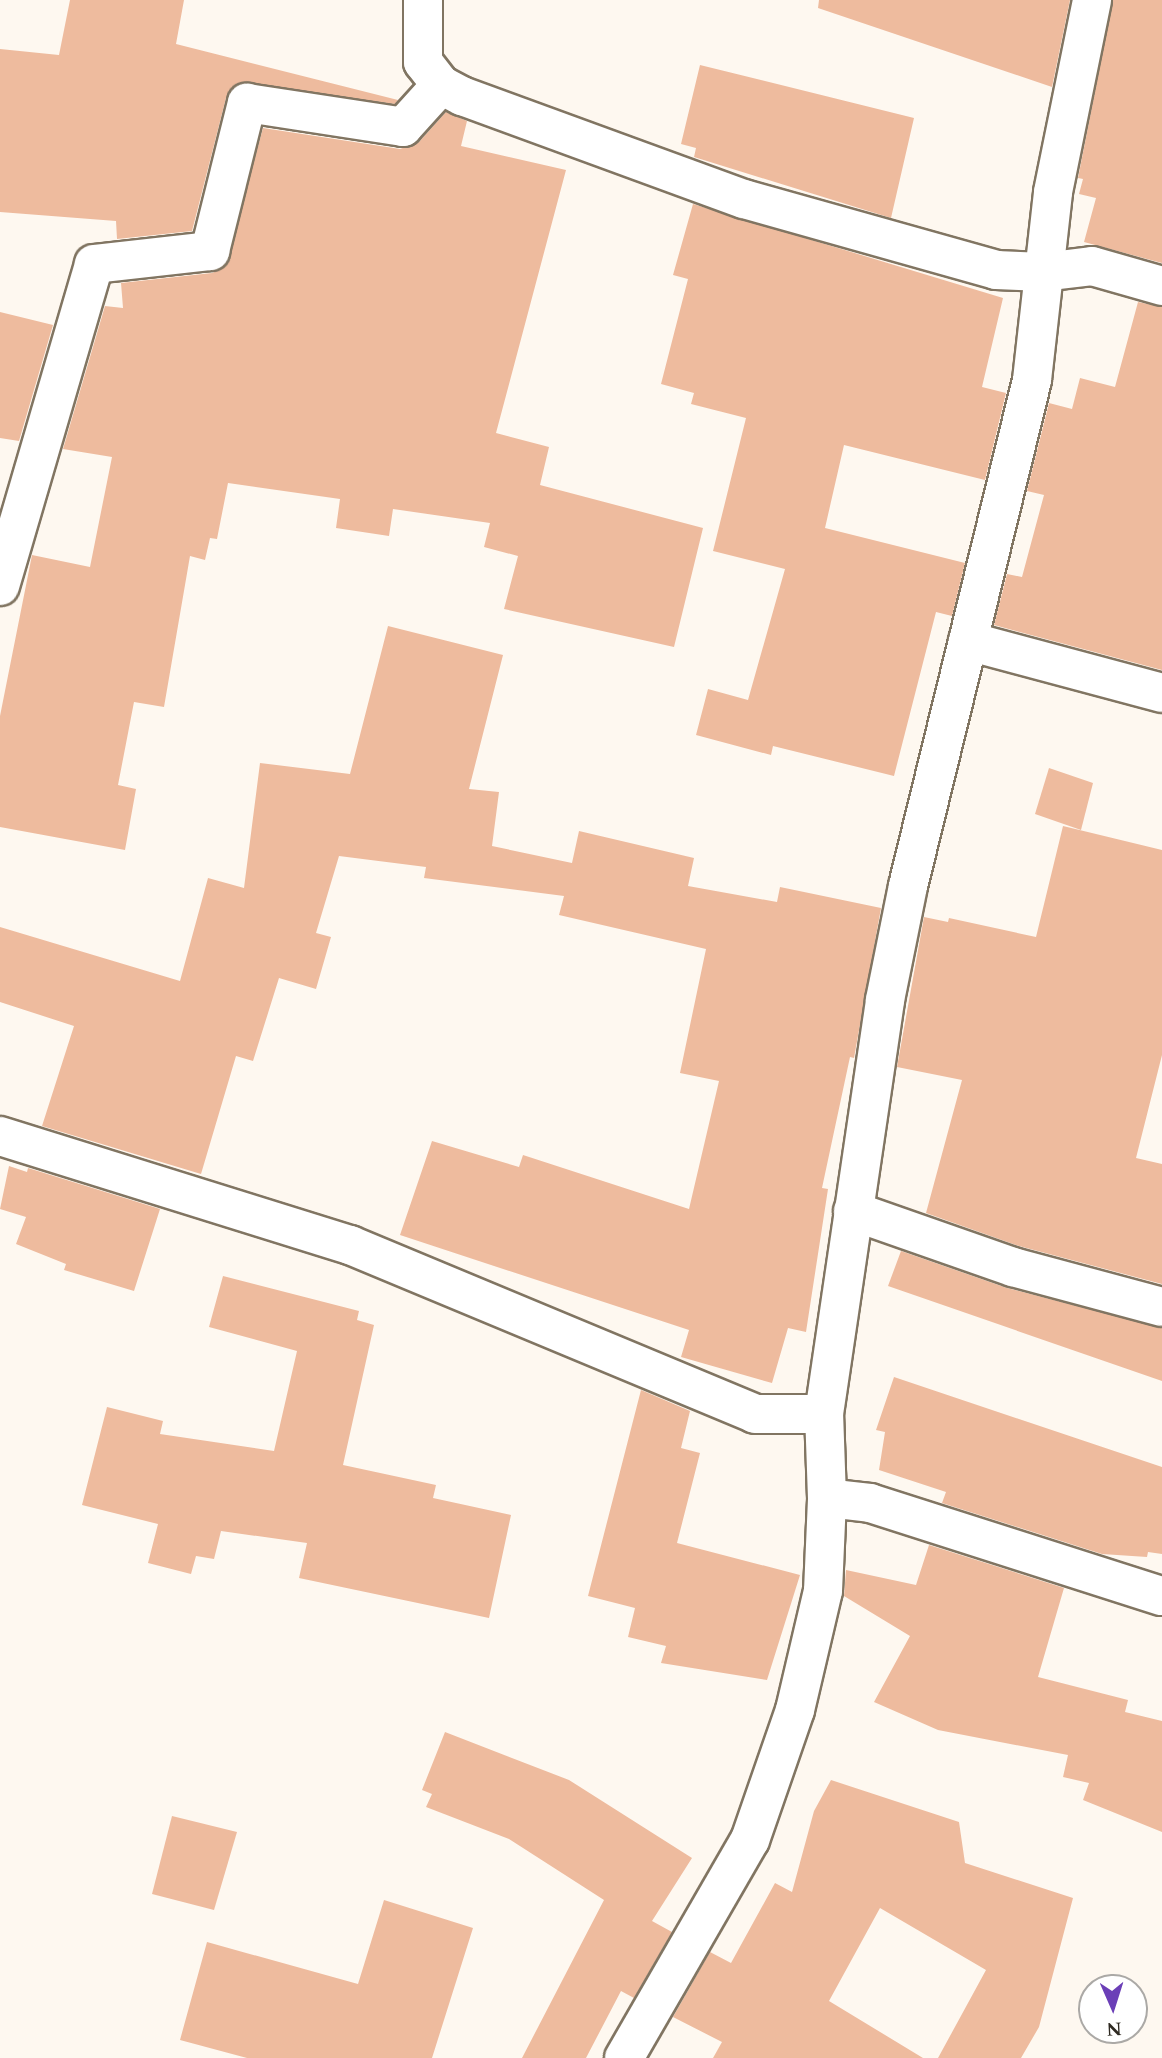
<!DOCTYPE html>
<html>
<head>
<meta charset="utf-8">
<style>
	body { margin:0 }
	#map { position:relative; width:1162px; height:2058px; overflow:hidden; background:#fef8f0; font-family:Spectral,serif }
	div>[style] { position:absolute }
	.building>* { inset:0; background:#eebb9e }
	.roads { filter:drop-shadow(2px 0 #817562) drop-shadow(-2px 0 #817562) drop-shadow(0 2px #817562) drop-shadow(0 -2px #817562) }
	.minor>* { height:38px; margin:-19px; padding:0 19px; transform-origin:19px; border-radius:19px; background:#fff }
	span { translate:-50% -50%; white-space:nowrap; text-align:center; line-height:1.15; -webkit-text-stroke:5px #fff; paint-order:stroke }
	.north { position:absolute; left:1078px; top:1974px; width:70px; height:70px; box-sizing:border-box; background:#fff; border:2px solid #aba9a6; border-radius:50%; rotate:177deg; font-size:19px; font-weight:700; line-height:28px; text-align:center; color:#2e2921 }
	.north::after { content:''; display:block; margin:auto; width:24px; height:32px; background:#6b3fb7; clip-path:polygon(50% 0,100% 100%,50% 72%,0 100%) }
</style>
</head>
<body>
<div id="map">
	<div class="building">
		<div style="clip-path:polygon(70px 0,184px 0,176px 44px,398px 100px,395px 104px,239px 83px,226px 98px,192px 231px,117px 239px,116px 221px,0 212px,0 49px,59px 55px)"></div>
		<div style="clip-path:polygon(819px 0,1070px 0,1052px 87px,818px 8px)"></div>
		<div style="clip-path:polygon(1113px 0,1162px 0,1162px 263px,1084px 242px,1096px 198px,1079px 194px,1083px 179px,1078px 178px)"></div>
		<div style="clip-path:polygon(700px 65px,914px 118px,891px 218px,694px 157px,696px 148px,681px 144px)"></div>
		<div style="clip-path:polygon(446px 112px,467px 121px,461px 146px,566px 170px,496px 433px,549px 447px,540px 485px,703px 528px,674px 647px,504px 609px,518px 556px,484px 547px,490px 523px,393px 509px,389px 536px,336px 528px,340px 499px,228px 483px,217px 539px,210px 538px,205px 560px,190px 556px,164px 707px,134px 702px,118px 785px,136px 789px,125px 850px,0 827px,0 716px,32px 555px,90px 567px,112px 457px,63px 449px,105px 306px,123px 308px,121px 283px,212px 273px,225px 267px,263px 128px,400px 149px,419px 142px)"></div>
		<div style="clip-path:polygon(693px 204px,1003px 298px,982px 387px,1006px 393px,985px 480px,844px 445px,825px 528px,965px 563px,952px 616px,936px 612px,894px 776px,773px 746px,771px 755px,696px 735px,708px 689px,748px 700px,785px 569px,713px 551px,746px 418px,691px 404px,694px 393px,661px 384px,688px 279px,673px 275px)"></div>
		<div style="clip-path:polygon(1138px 302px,1162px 307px,1162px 670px,994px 625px,1007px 574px,1022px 577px,1044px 495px,1027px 491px,1049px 403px,1072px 409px,1080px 378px,1115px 387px)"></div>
		<div style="clip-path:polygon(0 312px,53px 325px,19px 441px,0 438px)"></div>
		<div style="clip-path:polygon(388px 626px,503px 655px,469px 789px,499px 792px,492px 846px,572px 863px,579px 831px,694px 858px,688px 886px,777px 902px,780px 887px,881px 908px,854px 1058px,850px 1057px,822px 1188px,828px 1189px,806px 1332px,788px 1328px,772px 1383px,681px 1357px,689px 1330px,400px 1235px,432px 1141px,519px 1167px,523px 1155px,689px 1209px,719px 1081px,680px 1073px,706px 949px,559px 915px,564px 896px,424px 878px,426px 867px,339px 856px,316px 933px,331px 937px,316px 989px,279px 978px,253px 1061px,236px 1056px,201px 1174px,42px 1126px,74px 1026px,0 1002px,0 927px,180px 981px,208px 878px,244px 888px,260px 763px,350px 774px)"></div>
		<div style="clip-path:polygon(1049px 768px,1093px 783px,1081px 830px,1035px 814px)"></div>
		<div style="clip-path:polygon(1063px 826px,1162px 850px,1162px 1055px,1136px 1158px,1162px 1164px,1162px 1284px,1019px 1246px,926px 1213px,962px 1080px,897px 1067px,924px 917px,948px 922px,949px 918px,1036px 937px)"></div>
		<div style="clip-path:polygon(9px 1166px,27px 1172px,28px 1168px,160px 1209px,134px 1291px,64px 1270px,66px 1264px,16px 1244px,26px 1217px,0 1209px)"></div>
		<div style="clip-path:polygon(901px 1251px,1007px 1288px,1162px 1328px,1162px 1381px,888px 1286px)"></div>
		<div style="clip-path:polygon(223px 1276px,359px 1311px,357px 1320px,374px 1325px,343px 1465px,436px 1485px,433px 1498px,511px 1515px,489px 1618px,299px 1578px,307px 1543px,221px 1531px,214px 1559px,196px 1556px,191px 1574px,148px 1563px,158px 1524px,82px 1505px,107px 1407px,163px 1421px,160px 1434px,274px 1451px,297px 1351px,209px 1327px)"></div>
		<div style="clip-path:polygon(894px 1377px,1162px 1467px,1162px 1554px,1148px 1552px,1147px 1557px,1102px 1554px,942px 1503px,946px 1492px,879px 1470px,885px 1432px,876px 1430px)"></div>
		<div style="clip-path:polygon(641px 1390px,690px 1411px,681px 1448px,700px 1453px,677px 1543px,800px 1575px,767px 1680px,661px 1663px,666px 1646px,628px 1637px,635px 1608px,588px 1596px)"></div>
		<div style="clip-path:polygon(929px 1545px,1064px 1588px,1038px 1677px,1128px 1700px,1125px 1712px,1162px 1721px,1162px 1832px,1083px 1800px,1089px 1783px,1063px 1777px,1068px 1755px,938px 1730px,874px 1702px,910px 1636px,844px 1596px,846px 1570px,916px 1585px)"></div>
		<div style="clip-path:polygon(445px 1732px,569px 1780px,692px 1858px,652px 1921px,672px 1932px,634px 1998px,621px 1991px,586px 2058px,522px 2058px,604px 1900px,509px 1839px,426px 1807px,432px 1794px,422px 1790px)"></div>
		<div style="clip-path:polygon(831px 1780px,959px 1822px,965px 1863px,1073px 1898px,1039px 2027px,1021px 2058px,938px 2058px,986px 1970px,880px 1908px,829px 2001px,923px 2058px,713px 2058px,722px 2042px,673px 2017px,710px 1952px,731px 1963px,775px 1883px,792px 1892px,814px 1811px)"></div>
		<div style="clip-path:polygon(172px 1816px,237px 1832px,214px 1910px,152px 1894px)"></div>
		<div style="clip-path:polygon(384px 1900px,473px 1928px,432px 2058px,247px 2058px,180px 2040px,207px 1942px,358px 1984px)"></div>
	</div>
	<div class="roads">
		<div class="minor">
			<div style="left:423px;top:0;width:62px;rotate:90deg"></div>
			<div style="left:423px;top:62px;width:29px;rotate:52deg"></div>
			<div style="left:441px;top:85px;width:24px;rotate:28deg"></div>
			<div style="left:462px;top:96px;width:300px;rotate:20.1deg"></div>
			<div style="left:744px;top:199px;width:262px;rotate:15.7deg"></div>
			<div style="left:996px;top:270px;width:47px;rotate:2.4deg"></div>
			<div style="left:1043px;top:272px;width:49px;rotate:-7deg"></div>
			<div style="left:1092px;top:266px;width:73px;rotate:15.9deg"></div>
			<div style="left:0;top:586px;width:335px;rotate:-73.7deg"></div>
			<div style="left:94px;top:264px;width:117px;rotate:-6.4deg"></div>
			<div style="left:210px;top:251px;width:153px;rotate:-76deg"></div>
			<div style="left:247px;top:103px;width:158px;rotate:8.7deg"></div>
			<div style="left:403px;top:127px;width:57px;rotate:-47.9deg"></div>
			<div style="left:968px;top:641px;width:201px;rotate:15deg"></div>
			<div style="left:0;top:1136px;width:367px;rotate:17.3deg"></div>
			<div style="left:350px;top:1245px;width:439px;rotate:22.6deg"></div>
			<div style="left:755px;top:1414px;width:69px"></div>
			<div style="left:853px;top:1211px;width:170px;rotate:19.3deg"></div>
			<div style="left:1013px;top:1267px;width:154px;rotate:15deg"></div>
			<div style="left:827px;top:1498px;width:43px;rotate:6.6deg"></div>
			<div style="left:870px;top:1503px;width:306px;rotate:17.7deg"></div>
			<div style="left:624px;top:2058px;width:252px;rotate:-60deg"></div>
			<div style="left:750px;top:1840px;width:138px;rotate:-70.9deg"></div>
			<div style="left:795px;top:1710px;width:122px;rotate:-76.8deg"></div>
			<div style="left:823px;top:1591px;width:93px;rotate:-87.5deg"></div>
			<div style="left:827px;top:1498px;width:84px;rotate:-92deg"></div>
			<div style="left:824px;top:1414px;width:418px;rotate:-81.6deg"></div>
			<div style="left:885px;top:1000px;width:116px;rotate:-78.6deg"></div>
			<div style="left:908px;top:886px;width:521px;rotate:-76.23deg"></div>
			<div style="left:1032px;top:380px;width:189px;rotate:-83.6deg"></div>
			<div style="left:1053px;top:192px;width:196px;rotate:-78.5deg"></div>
		</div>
	</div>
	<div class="north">N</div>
</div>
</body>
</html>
